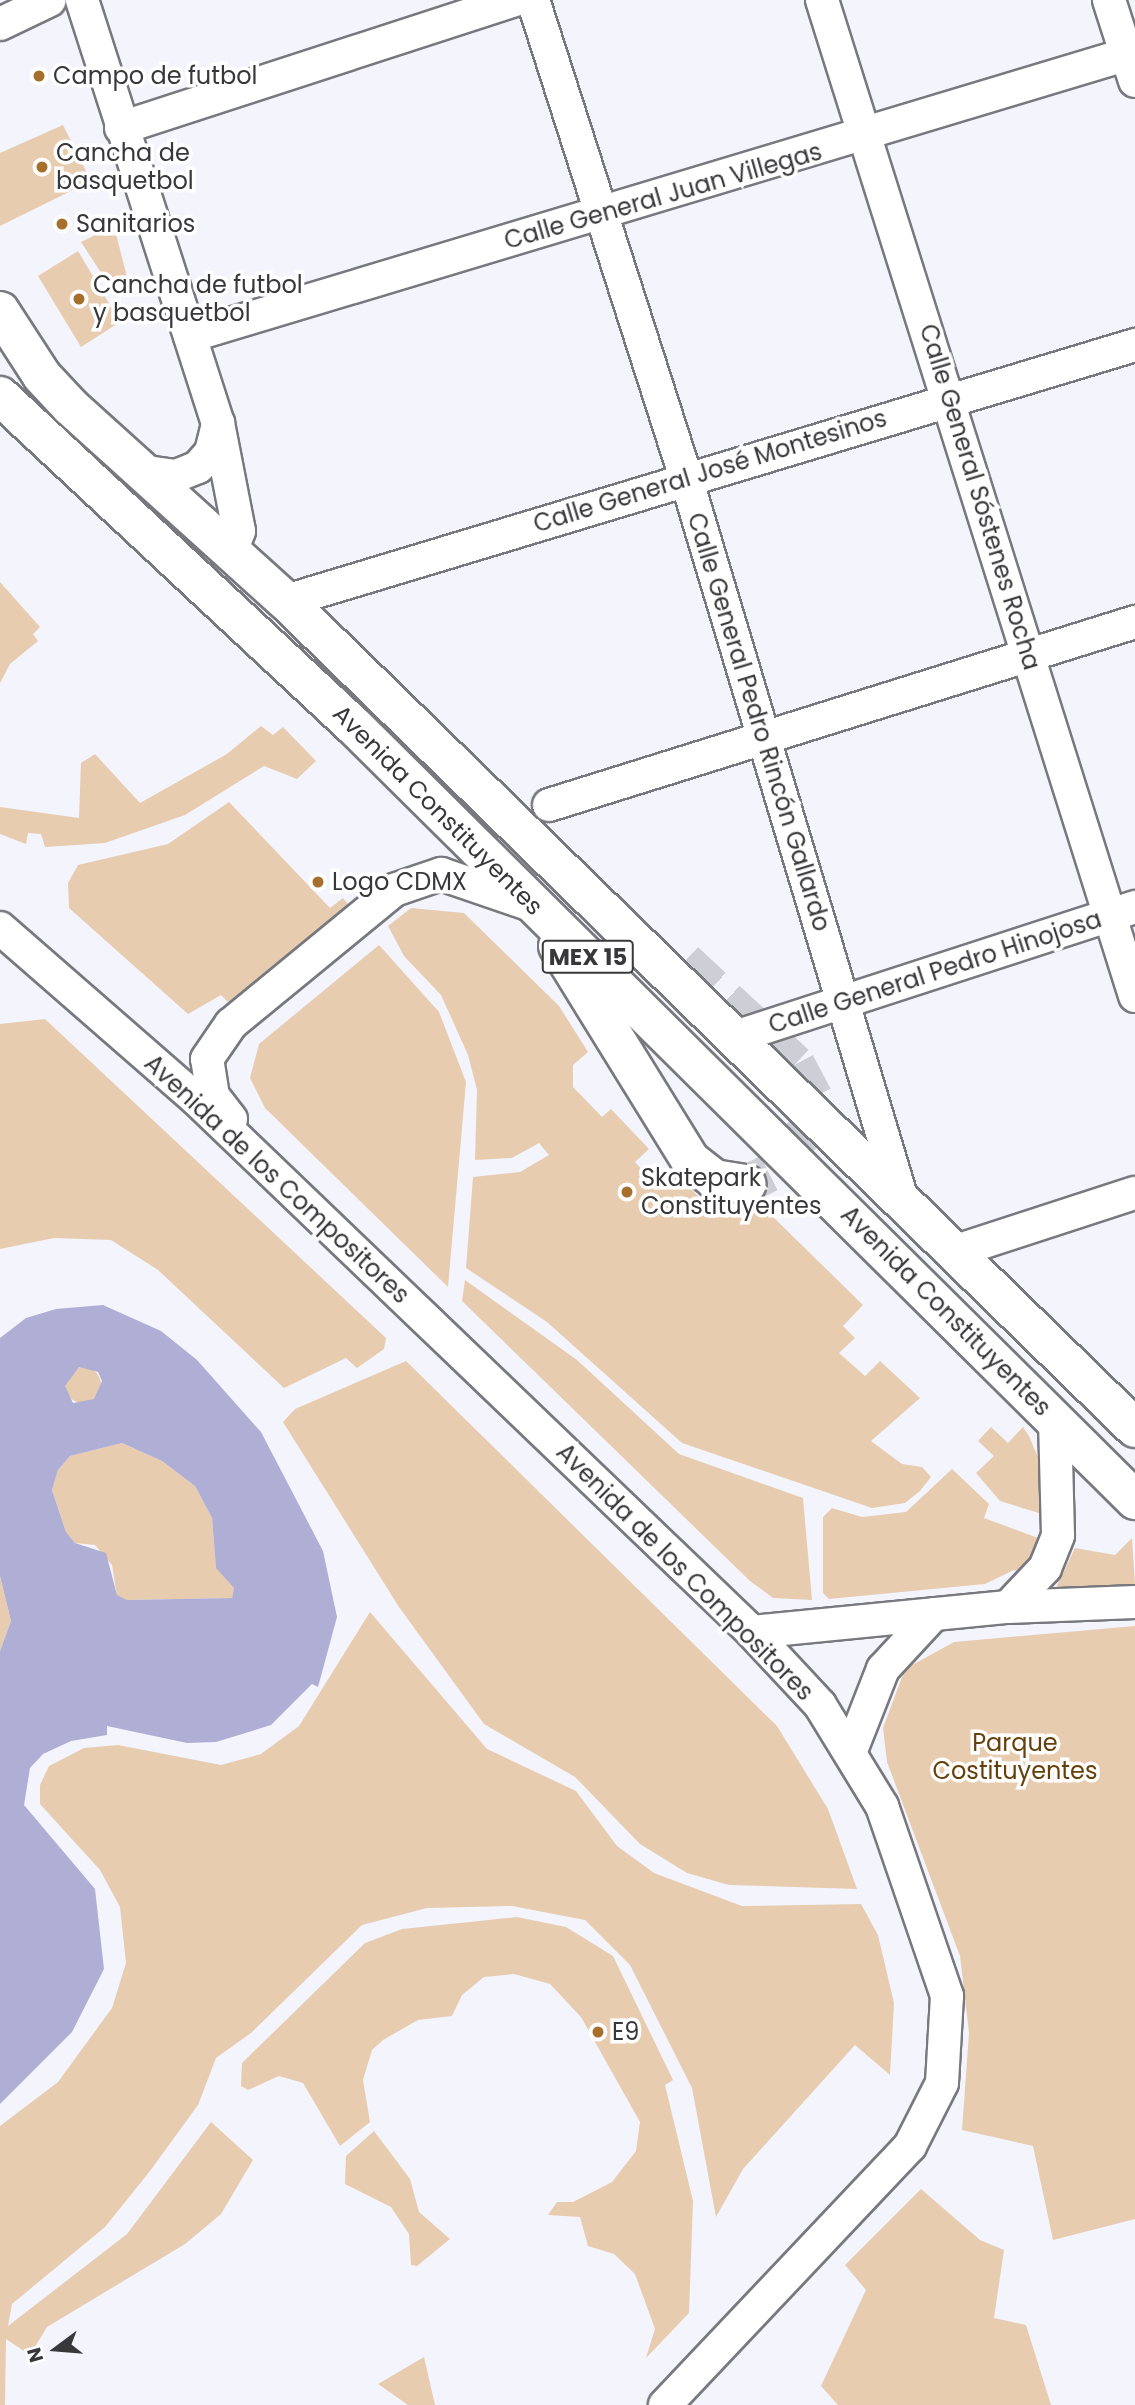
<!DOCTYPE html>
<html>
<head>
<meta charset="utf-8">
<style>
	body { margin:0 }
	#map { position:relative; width:1135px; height:2405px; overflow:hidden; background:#f4f4fd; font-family:Poppins,sans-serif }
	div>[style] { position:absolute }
	.green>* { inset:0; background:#e7ccb0 }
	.round { border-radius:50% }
	.water>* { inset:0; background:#afaed4 }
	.highway-tunnel>* { height:38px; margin-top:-19px; transform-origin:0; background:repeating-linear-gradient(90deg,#ceced6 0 38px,transparent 0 57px) }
	.roads { filter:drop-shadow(2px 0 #78787f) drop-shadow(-2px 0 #78787f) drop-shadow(0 2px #78787f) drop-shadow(0 -2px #78787f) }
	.minor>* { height:32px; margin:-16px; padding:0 16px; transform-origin:16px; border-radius:16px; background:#fff }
	.highway>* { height:38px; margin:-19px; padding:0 19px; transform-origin:19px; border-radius:19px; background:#fff }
	.dots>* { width:19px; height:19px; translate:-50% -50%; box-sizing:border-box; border:4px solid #fff; border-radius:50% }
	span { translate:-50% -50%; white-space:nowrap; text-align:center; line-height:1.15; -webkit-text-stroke:7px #fff; paint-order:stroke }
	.shield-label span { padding:2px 5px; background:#fff; border:2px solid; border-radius:5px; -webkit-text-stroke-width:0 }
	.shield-label { font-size:23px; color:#38383b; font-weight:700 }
	.poi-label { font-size:24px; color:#38383b }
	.left { translate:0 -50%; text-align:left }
	.street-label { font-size:24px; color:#38383b }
	.park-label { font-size:24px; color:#66400a }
	.north { position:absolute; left:21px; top:2314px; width:70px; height:70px; -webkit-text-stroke:5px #fff; paint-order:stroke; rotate:254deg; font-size:19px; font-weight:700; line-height:28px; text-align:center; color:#38383b }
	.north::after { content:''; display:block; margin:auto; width:24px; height:32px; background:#38383b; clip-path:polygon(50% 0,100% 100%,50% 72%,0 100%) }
</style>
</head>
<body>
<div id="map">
	<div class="green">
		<div style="clip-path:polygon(63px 125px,91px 181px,0 226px,0 153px)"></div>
		<div style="clip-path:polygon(114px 226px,127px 277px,109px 285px,81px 242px)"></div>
		<div style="clip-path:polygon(78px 251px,120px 322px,81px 347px,38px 276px)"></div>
		<div style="clip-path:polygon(0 582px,40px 627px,33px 634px,38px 641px,10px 664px,0 683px)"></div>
		<div style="clip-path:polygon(261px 726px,273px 735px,283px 727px,316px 761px,297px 779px,264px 766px,185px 815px,105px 843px,45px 847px,41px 834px,28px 833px,26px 844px,0 834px,0 807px,79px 818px,81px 763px,95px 754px,140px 803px,227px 754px)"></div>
		<div style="clip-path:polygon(229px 802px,330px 908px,343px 898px,353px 910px,232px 1006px,221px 995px,188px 1014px,69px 908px,68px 883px,78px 865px,168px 844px)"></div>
		<div style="clip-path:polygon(411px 908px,464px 913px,559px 1006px,588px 1052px,573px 1065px,573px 1087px,602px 1117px,611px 1109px,649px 1149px,635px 1162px,656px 1185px,673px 1170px,714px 1213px,768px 1212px,863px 1305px,843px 1326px,855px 1338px,839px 1353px,865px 1376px,880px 1361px,920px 1398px,871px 1441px,902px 1464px,922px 1467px,931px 1477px,920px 1491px,905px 1503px,872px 1508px,682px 1443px,547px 1322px,466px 1268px,473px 1177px,520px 1172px,549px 1155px,539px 1143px,512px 1158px,475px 1160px,477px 1090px,468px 1055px,441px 995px,404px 956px,388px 926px)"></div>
		<div style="clip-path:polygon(379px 945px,439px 1012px,466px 1082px,448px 1287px,265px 1108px,250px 1078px,259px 1044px)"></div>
		<div style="clip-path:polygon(45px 1019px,386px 1338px,384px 1349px,357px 1368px,346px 1358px,284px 1388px,158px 1270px,111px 1240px,54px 1238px,0 1249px,0 1024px)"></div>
		<div style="clip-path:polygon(465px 1280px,577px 1360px,679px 1454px,803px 1498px,812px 1600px,773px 1598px,750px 1581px,462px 1301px)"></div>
		<div style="clip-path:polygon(406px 1361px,777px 1726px,828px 1809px,857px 1889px,729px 1885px,687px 1873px,640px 1844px,575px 1777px,484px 1724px,399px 1607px,283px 1422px,295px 1409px)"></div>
		<div class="round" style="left:65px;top:1367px;width:36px;height:36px"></div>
		<div style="clip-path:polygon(991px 1427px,1008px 1443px,1023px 1427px,1029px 1436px,1043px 1469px,1045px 1515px,1000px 1501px,976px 1473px,994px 1456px,978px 1441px)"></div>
		<div style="clip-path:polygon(122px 1443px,162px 1461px,195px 1486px,212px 1518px,216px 1567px,234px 1588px,232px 1598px,127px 1600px,117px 1596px,112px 1565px,95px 1545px,75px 1543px,66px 1532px,52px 1490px,58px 1470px,70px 1456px)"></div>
		<div style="clip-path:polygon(952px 1469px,989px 1504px,984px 1518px,1046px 1541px,1030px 1575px,1014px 1570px,985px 1584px,829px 1599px,823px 1593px,823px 1517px,832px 1508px,862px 1517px,906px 1512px)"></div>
		<div style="clip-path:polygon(1132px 1538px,1135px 1585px,1054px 1592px,1075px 1548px,1115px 1555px)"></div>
		<div style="clip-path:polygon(0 1576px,11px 1621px,0 1651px)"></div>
		<div style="clip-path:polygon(370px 1612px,487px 1749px,576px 1791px,617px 1846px,654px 1873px,742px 1906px,861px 1904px,878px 1935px,894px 2003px,890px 2075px,855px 2045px,743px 2169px,716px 2217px,692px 2088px,630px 1965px,585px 1920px,512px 1906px,427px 1908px,362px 1925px,251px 2033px,216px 2058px,198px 2105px,150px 2171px,105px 2227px,12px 2304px,8px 2326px,127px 2234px,211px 2122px,253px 2160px,221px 2214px,185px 2244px,47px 2327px,30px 2355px,6px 2339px,5px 2405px,0 2405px,0 2126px,58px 2082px,112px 2008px,126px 1963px,120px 1907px,100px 1870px,40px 1804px,40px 1785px,49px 1766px,84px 1748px,118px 1745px,221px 1765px,261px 1754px,299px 1726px)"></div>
		<div style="clip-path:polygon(1135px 1626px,1135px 2219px,1053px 2240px,1033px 2146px,962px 2130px,969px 2033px,960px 1956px,887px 1762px,883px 1728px,905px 1669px,954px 1642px)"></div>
		<div style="clip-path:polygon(517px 1917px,566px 1927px,613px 1956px,673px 2080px,665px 2085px,693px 2201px,689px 2313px,646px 2358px,655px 2329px,635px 2274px,614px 2254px,588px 2246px,580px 2217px,548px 2215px,557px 2202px,573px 2202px,612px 2182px,636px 2151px,640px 2122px,581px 2017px,550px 1984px,514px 1974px,484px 1977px,462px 1995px,452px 2016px,418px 2020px,383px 2040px,372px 2050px,363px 2080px,370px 2122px,340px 2146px,303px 2083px,279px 2076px,248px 2090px,241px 2086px,242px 2063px,365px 1943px,402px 1929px)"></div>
		<div style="clip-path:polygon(374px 2131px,410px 2179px,419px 2212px,450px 2239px,417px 2266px,411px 2265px,409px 2234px,391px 2207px,345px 2184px,346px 2156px)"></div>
		<div style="clip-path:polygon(921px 2189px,980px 2240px,1004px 2250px,994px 2318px,1026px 2325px,1051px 2405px,838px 2405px,821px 2386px,866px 2290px,845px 2265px)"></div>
		<div style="clip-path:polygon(424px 2357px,435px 2405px,408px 2405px,378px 2384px)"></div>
	</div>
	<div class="water">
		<div style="clip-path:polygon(evenodd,103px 1305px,161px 1331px,197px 1360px,261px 1432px,323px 1551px,337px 1617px,318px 1687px,312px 1684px,271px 1725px,216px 1742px,187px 1743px,107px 1726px,107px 1735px,71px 1741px,43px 1754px,30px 1768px,24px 1805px,95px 1889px,104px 1969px,72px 2032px,0 2104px,0 1651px,11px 1621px,0 1576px,0 1338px,26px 1318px,56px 1309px,103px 1305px,79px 1367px,98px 1372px,102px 1381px,94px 1399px,73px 1403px,65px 1386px,79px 1367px,103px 1305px,122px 1443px,162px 1461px,195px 1486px,212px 1518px,216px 1568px,234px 1588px,232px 1598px,127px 1600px,117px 1595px,106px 1553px,75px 1543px,66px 1532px,52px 1490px,58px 1470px,70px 1456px,122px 1443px)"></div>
	</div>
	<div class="highway-tunnel">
		<div style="left:685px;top:961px;width:151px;rotate:42.9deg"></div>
		<div style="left:796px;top:1064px;width:38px;rotate:62deg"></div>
		<div style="left:814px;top:1098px;width:34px;rotate:104deg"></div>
		<div style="left:806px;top:1131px;width:56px;rotate:131.4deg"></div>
		<div style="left:769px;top:1173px;width:25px;rotate:153deg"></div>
	</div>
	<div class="roads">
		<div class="minor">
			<div style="left:82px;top:0;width:444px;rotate:72.2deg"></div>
			<div style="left:218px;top:423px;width:110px;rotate:79deg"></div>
			<div style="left:239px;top:531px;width:22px;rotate:111deg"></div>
			<div style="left:533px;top:0;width:502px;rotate:72.25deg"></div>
			<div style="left:686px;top:478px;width:757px;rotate:73.34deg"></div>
			<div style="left:822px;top:0;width:1044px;rotate:72.55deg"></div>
			<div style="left:1109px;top:0;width:85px;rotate:72.2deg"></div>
			<div style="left:0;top:24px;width:55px;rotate:-25.6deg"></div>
			<div style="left:121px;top:128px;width:415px;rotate:-18deg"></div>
			<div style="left:190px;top:336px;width:987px;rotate:-16.73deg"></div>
			<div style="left:140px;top:471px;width:36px;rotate:8deg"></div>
			<div style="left:176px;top:476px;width:24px;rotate:-22deg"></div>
			<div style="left:198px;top:467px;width:20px;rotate:-49deg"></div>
			<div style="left:211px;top:452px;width:30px;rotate:-76deg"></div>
			<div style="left:286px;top:601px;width:887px;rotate:-16.78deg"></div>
			<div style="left:549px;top:805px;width:614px;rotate:-17.34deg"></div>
			<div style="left:0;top:928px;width:259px;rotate:41.1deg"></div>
			<div style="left:195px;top:1098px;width:772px;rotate:43.79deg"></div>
			<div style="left:752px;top:1632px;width:100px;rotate:47deg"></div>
			<div style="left:820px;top:1705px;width:119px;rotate:58.5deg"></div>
			<div style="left:882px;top:1806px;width:201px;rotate:71.1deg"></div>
			<div style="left:947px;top:1996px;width:87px;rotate:93.3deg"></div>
			<div style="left:942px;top:2083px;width:71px;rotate:116.9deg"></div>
			<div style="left:910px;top:2146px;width:357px;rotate:133.4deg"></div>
			<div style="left:735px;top:1037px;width:421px;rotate:-18deg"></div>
			<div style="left:231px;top:1119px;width:29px;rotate:-128deg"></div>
			<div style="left:213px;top:1096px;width:37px;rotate:-99deg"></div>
			<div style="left:207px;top:1059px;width:42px;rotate:-55.6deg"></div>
			<div style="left:231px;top:1024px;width:211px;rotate:-39.4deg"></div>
			<div style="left:394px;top:890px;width:50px;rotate:-18.8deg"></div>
			<div style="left:441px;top:874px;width:95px;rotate:19deg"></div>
			<div style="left:953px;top:1252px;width:191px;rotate:-18deg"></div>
			<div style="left:1008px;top:1607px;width:54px;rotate:-46.5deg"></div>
			<div style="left:1045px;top:1568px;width:35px;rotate:-68deg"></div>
			<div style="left:1058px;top:1535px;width:113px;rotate:-91.5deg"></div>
			<div style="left:752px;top:1632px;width:257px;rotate:-5.6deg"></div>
			<div style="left:1008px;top:1607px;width:127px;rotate:-2.3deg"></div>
			<div style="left:852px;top:1748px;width:85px;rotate:-68.6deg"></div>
			<div style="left:883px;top:1669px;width:75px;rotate:-47.2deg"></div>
		</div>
		<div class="highway">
			<div style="left:0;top:311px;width:77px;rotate:57.1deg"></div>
			<div style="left:42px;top:376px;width:42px;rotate:46.9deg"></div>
			<div style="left:71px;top:407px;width:290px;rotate:42.1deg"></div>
			<div style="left:286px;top:601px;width:1185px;rotate:44.25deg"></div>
			<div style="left:0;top:396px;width:484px;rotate:43deg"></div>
			<div style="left:354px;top:726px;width:1100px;rotate:44.74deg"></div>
			<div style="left:558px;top:946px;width:251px;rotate:58.3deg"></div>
			<div style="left:690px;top:1160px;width:31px;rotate:38deg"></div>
			<div style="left:714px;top:1179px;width:33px;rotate:9deg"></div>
		</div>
	</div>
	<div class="dots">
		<div style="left:39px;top:76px;background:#a66f2b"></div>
		<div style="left:42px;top:167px;background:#a66f2b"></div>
		<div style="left:62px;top:224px;background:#a66f2b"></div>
		<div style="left:79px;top:299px;background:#a66f2b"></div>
		<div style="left:318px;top:882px;background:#a66f2b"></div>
		<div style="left:627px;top:1192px;background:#a66f2b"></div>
		<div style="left:598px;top:2032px;background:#a66f2b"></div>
	</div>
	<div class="shield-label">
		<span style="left:588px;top:957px">MEX 15</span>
	</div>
	<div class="poi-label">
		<span class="left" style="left:53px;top:76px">Campo de futbol</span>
		<span class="left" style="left:56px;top:167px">Cancha de<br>basquetbol</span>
		<span class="left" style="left:76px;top:224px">Sanitarios</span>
		<span class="left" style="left:93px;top:299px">Cancha de futbol<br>y basquetbol</span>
		<span class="left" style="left:332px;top:882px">Logo CDMX</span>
		<span class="left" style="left:641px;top:1192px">Skatepark<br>Constituyentes</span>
		<span class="left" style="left:612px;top:2032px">E9</span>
	</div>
	<div class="street-label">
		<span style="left:663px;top:196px;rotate:-16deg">Calle General Juan Villegas</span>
		<span style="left:710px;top:471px;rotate:-17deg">Calle General José Montesinos</span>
		<span style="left:980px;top:497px;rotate:73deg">Calle General Sóstenes Rocha</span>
		<span style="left:759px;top:722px;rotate:73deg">Calle General Pedro Rincón Gallardo</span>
		<span style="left:438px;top:810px;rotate:45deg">Avenida Constituyentes</span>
		<span style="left:935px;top:972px;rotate:-18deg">Calle General Pedro Hinojosa</span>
		<span style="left:277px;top:1179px;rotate:43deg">Avenida de los Compositores</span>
		<span style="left:946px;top:1311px;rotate:45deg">Avenida Constituyentes</span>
		<span style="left:685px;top:1572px;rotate:45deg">Avenida de los Compositores</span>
	</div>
	<div class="park-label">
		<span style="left:1015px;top:1757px">Parque<br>Costituyentes</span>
	</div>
	<div class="north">N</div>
</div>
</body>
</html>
